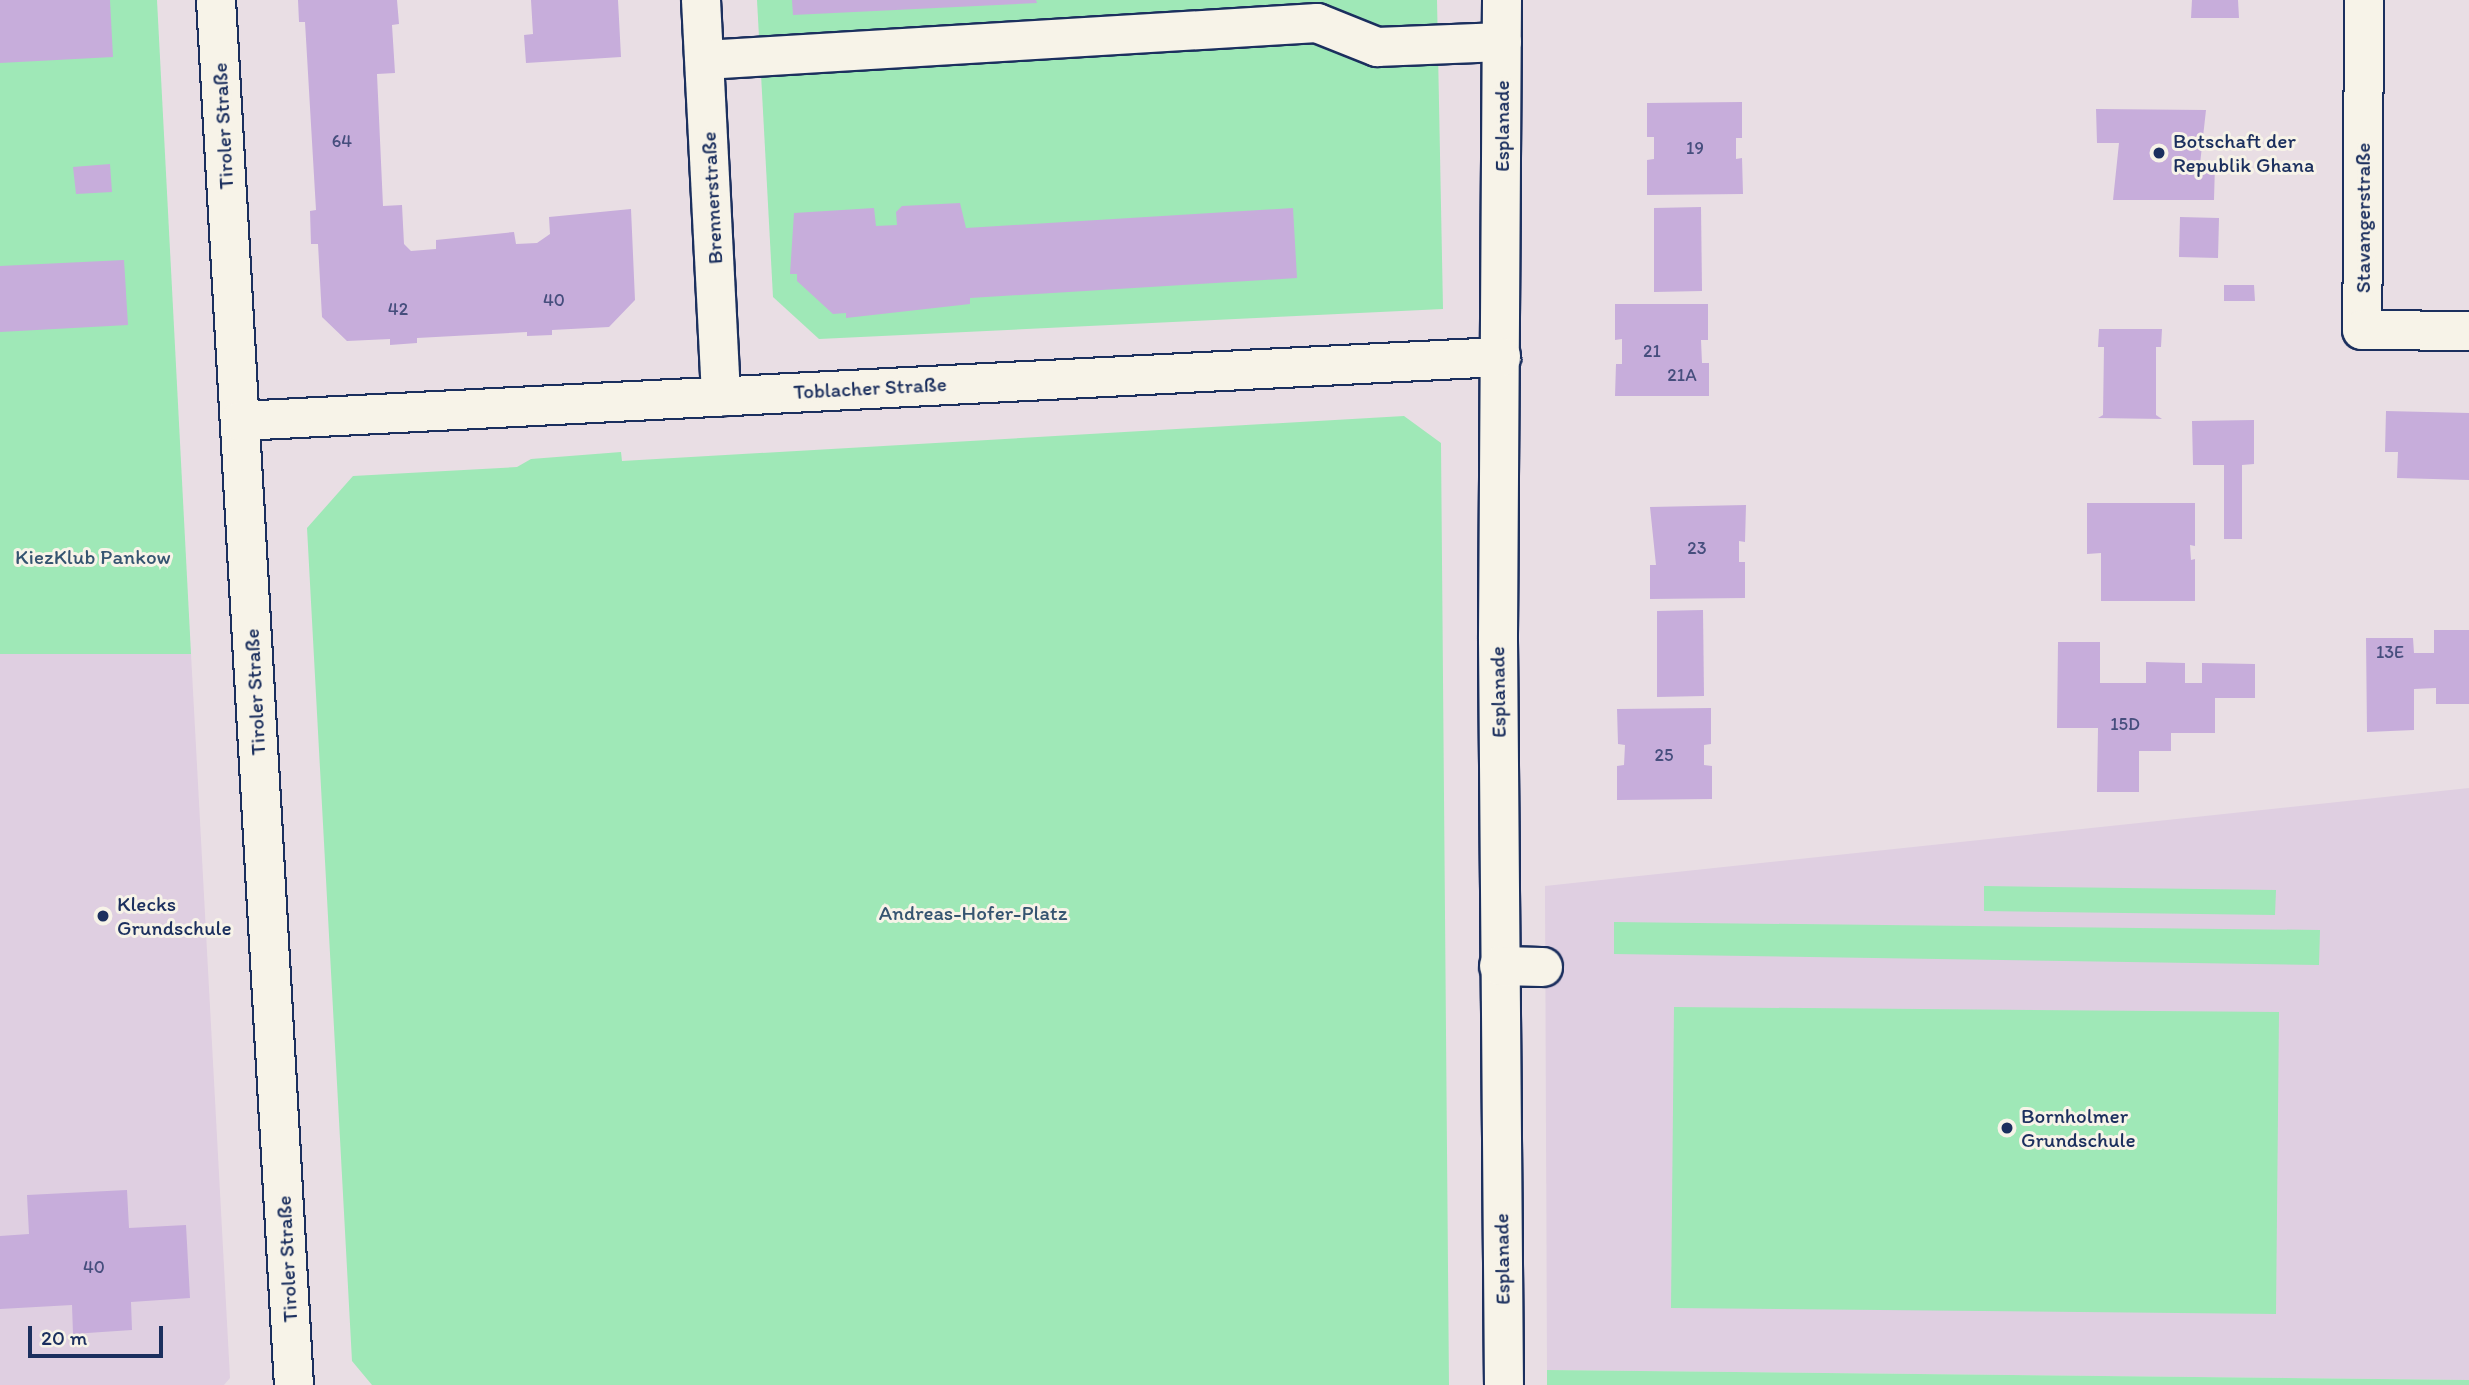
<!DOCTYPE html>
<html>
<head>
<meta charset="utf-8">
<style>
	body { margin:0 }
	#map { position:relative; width:2469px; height:1385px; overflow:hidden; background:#e9dee4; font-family:Itim,sans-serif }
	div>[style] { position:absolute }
	.built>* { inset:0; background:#dfcfe1 }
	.green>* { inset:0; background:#9fe8b7 }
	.building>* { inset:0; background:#c7addb }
	.roads { filter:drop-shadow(2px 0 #1b2f5e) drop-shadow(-2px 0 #1b2f5e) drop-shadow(0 2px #1b2f5e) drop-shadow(0 -2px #1b2f5e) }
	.minor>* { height:38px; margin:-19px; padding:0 19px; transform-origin:19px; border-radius:19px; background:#f7f3e8 }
	.dots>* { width:19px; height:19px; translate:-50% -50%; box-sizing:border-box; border:4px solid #f7f3e8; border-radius:50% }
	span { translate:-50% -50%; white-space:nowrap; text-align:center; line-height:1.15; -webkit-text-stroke:6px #f7f3e8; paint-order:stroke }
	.number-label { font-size:18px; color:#464e7d }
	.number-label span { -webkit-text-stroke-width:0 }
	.street-label { font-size:21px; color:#1b2f5e }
	.poi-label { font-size:21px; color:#1b2f5e }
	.left { translate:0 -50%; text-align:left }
	.park-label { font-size:21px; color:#355470 }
	.scale { position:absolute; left:28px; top:1326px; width:135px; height:32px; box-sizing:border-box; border:4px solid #1b2f5e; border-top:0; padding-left:9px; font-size:21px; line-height:24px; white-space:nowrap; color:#1b2f5e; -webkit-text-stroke:5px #f7f3e8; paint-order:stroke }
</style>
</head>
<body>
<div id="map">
	<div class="built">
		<div style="clip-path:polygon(0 654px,191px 654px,230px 1378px,224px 1385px,0 1385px)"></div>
		<div style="clip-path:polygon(2469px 788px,2469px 1380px,1547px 1370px,1545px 886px)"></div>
	</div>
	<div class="green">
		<div style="clip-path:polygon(0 0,157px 0,191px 654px,0 654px)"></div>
		<div style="clip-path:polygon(757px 0,1437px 0,1443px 309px,819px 339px,773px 297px)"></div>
		<div style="clip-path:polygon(1404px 416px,1441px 443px,1449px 1385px,372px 1385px,352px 1361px,307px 528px,353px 476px,517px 467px,531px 459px,621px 452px,622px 461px)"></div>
		<div style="clip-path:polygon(1984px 886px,2276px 890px,2275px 915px,1984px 911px)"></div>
		<div style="clip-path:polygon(1614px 922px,2320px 930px,2319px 965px,1614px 954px)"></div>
		<div style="clip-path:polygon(1674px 1007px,2279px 1012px,2276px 1314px,1671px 1308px)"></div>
		<div style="clip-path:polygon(1547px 1370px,2469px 1380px,2469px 1385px,1547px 1385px)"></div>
	</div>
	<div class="building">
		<div style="clip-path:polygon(0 0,110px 0,113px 57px,0 63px)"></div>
		<div style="clip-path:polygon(298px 0,397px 0,399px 24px,392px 25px,395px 73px,377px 74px,383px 206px,402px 205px,404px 244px,411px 251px,436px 249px,436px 240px,514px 232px,516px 244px,537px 243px,550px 234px,549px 217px,631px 209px,635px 300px,609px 327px,552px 330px,552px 335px,527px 336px,527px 332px,417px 338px,417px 343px,390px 345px,390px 339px,347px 341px,322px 317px,318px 244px,311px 244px,310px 211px,316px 210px,305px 22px,299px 22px)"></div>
		<div style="clip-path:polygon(531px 0,618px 0,621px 57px,526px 63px,524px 35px,533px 34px)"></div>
		<div style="clip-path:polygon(792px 0,1036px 0,1037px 3px,793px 15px)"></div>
		<div style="clip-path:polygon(2192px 0,2238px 0,2239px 18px,2191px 18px)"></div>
		<div style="clip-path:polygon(1742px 102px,1742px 138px,1736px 138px,1736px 159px,1742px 158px,1743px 194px,1647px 195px,1647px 160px,1654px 159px,1654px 137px,1647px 137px,1647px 103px)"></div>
		<div style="clip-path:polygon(2096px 109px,2206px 110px,2200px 164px,2215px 164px,2214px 200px,2113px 200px,2119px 143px,2097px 143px)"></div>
		<div style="clip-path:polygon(110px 164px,112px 192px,76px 194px,73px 167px)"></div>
		<div style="clip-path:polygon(960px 203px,966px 228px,1293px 208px,1297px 278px,970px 298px,970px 304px,846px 318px,846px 313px,833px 314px,797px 281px,797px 274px,790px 274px,794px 213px,874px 208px,876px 226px,897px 225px,896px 212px,902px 206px)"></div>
		<div style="clip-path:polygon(1701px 207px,1702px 291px,1654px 292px,1654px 208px)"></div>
		<div style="clip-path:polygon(2180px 217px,2219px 218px,2218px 258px,2179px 257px)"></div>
		<div style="clip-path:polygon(124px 260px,128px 325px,0 332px,0 266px)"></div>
		<div style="clip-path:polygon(2224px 285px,2254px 285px,2255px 301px,2224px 301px)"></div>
		<div style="clip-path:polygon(1615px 304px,1708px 304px,1708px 340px,1701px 340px,1702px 363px,1709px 363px,1709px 396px,1615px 396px,1616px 364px,1622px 364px,1622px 339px,1615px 340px)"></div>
		<div style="clip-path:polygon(2099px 329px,2162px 329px,2161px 347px,2156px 347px,2156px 415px,2162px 419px,2098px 418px,2103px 415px,2104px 347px,2098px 347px)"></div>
		<div style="clip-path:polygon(2386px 411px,2469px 413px,2469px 480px,2397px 478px,2398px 452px,2385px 452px)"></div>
		<div style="clip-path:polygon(2254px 420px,2254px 464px,2242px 465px,2242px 539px,2224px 539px,2224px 465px,2193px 465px,2192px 421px)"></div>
		<div style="clip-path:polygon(2087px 503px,2195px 503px,2195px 546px,2190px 545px,2191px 560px,2195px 559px,2195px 601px,2101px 601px,2101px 553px,2087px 554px)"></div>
		<div style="clip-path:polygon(1746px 505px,1745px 542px,1739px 541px,1739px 562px,1745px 562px,1745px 598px,1650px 599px,1650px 565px,1656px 565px,1650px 507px)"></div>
		<div style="clip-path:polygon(1703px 610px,1704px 696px,1657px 697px,1657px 611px)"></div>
		<div style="clip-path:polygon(2434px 630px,2469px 630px,2469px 704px,2436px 704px,2436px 688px,2414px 689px,2414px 730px,2367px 732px,2366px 638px,2413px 638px,2414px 653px,2434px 653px)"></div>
		<div style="clip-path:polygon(2058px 642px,2100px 642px,2100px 683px,2146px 683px,2146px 662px,2185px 663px,2185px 683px,2202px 683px,2202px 663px,2255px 664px,2255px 698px,2215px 698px,2215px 733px,2171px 733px,2171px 751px,2139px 751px,2139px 792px,2097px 792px,2098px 728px,2057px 728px)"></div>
		<div style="clip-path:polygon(1711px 708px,1711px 744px,1704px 745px,1704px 765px,1712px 766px,1712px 799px,1617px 800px,1617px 766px,1624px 765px,1625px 745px,1618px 744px,1617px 709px)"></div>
		<div style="clip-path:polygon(127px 1190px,129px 1228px,186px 1225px,190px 1298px,131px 1302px,132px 1330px,102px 1332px,73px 1334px,72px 1305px,0 1309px,0 1236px,29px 1234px,27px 1195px)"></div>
	</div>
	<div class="roads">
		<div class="minor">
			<div style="left:216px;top:0;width:1387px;rotate:86.78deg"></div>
			<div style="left:701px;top:0;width:397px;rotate:87.1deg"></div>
			<div style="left:1502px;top:0;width:640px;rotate:90.36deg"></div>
			<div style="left:1498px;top:640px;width:745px;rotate:89.54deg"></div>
			<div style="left:2364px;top:0;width:330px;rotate:90.3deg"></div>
			<div style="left:2362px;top:330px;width:107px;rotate:0.5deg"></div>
			<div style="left:705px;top:60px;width:613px;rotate:-3.46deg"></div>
			<div style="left:1317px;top:23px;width:65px;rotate:21.8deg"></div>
			<div style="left:1377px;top:47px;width:125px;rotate:-2.3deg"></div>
			<div style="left:240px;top:421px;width:1263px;rotate:-2.91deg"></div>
			<div style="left:1499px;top:966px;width:44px;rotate:1.3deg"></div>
		</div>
	</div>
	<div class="dots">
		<div style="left:2159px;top:153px;background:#1b2f5e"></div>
		<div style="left:103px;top:916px;background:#1b2f5e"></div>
		<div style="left:2007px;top:1128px;background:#1b2f5e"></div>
	</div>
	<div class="number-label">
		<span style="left:342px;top:141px">64</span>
		<span style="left:1695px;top:148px">19</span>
		<span style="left:554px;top:300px">40</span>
		<span style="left:398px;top:309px">42</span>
		<span style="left:1652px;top:351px">21</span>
		<span style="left:1682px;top:375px">21A</span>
		<span style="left:1697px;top:548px">23</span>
		<span style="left:2390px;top:652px">13E</span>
		<span style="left:2125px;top:724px">15D</span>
		<span style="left:1664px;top:755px">25</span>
		<span style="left:94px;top:1267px">40</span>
	</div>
	<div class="street-label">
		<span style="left:223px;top:126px;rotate:-93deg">Tiroler Straße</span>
		<span style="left:1502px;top:126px;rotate:-90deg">Esplanade</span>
		<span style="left:712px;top:198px;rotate:-93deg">Brennerstraße</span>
		<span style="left:2363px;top:218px;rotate:-90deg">Stavangerstraße</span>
		<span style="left:870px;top:388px;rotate:-3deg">Toblacher Straße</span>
		<span style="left:255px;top:692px;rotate:-93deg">Tiroler Straße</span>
		<span style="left:1498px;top:692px;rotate:-91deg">Esplanade</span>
		<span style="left:287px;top:1259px;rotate:-93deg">Tiroler Straße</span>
		<span style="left:1502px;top:1259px;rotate:-91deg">Esplanade</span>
	</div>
	<div class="poi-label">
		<span class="left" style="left:2173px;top:153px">Botschaft der<br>Republik Ghana</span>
		<span class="left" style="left:117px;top:916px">Klecks<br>Grundschule</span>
		<span class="left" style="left:2021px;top:1128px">Bornholmer<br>Grundschule</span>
	</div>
	<div class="park-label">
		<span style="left:93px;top:557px">KiezKlub Pankow</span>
		<span style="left:973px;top:913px">Andreas-Hofer-Platz</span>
	</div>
	<div class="scale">20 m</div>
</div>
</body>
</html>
